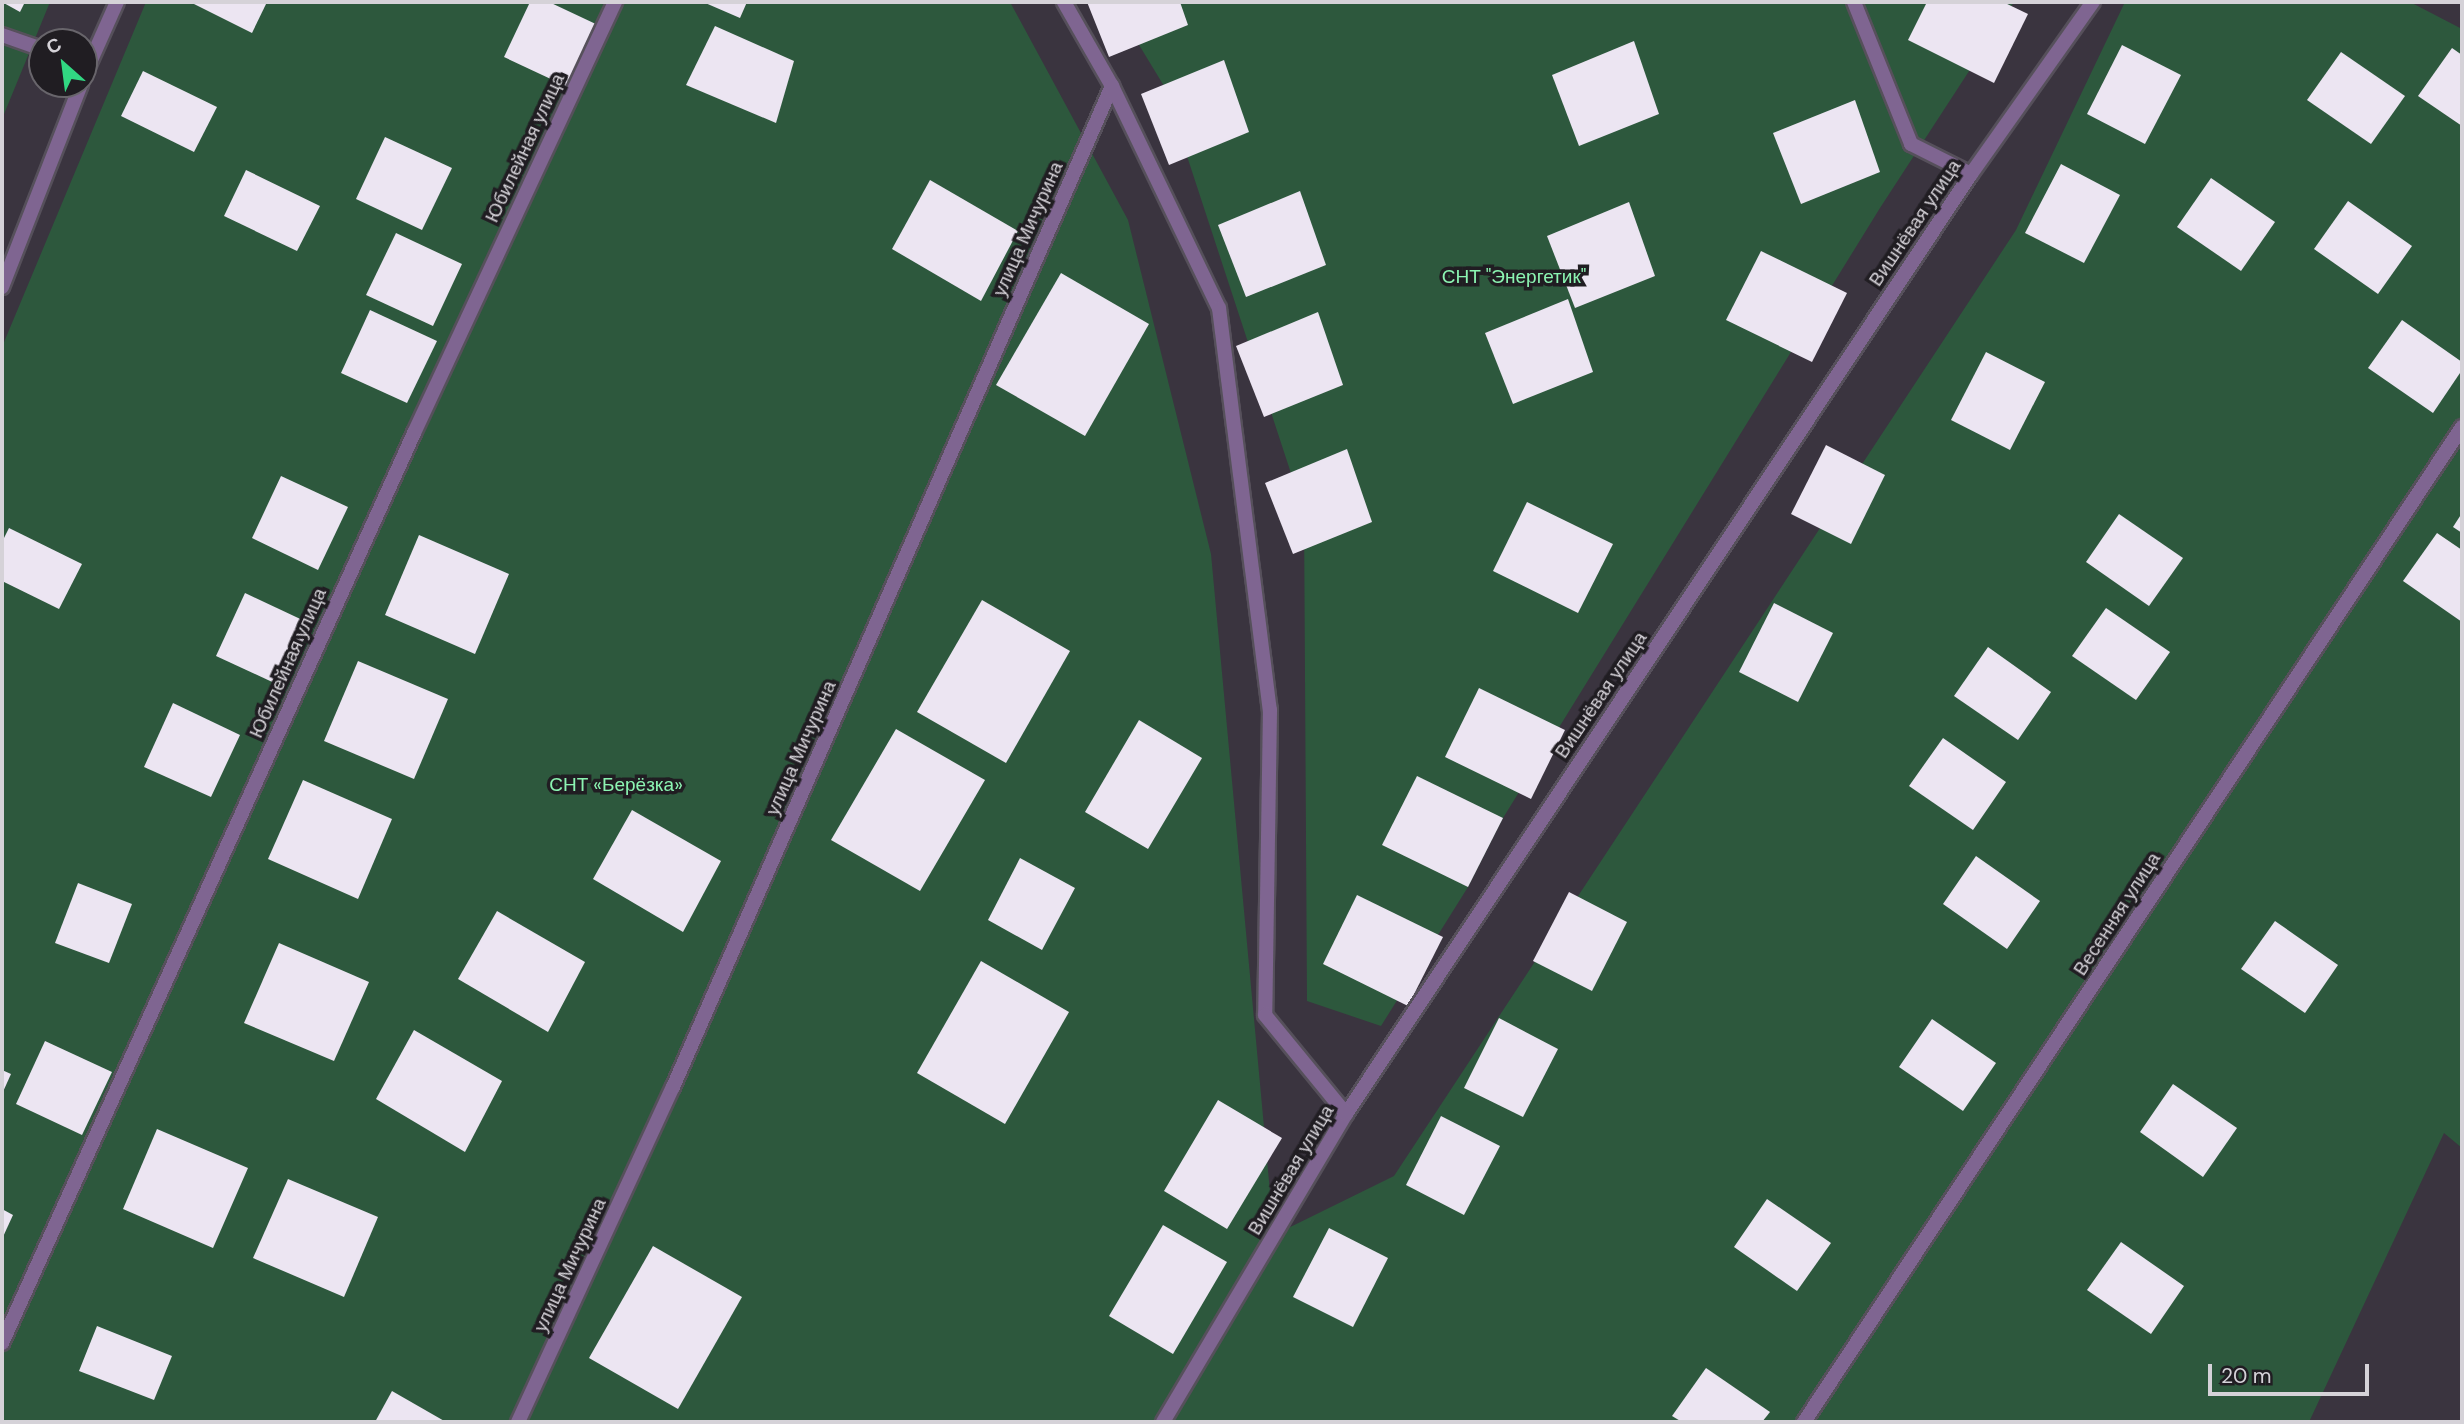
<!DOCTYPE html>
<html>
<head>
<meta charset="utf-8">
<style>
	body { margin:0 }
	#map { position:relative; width:2464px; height:1424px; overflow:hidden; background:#3a343f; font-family:"DM Sans",sans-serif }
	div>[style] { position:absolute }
	.green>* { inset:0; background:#2d583d }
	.building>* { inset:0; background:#ece5f2 }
	.roads { filter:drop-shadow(2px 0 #56505b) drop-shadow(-2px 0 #56505b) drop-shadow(0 2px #56505b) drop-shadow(0 -2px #56505b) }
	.service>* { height:14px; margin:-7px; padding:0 7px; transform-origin:7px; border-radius:7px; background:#7f6591 }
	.minor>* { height:14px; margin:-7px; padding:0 7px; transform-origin:7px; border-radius:7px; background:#7f6591 }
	span { translate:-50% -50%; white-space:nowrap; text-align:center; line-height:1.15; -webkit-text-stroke:7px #201d22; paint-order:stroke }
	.street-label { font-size:19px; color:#d5d2d8 }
	.park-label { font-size:19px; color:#8cf4b2 }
	.frame { position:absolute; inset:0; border:4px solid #d5d2d8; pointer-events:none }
	.north { position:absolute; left:28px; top:28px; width:70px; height:70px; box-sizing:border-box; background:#201d22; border:2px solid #68656b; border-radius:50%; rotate:332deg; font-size:19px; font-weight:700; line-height:28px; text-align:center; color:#d5d2d8 }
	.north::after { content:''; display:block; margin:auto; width:24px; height:32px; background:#31d882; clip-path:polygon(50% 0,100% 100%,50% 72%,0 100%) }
	.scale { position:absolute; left:2208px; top:1364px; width:161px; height:32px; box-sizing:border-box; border:4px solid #d5d2d8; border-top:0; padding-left:9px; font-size:21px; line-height:24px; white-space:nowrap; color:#d5d2d8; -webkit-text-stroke:5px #201d22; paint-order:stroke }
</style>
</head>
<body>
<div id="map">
	<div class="green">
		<div style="clip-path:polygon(2px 2px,50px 2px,2px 119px)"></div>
		<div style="clip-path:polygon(146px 2px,1010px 2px,1128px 220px,1211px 554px,1274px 1235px,1394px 1176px,2016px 230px,2125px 2px,2410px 2px,2462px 29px,2462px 1148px,2444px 1133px,2309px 1422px,2px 1422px,2px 347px)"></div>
		<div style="clip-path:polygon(1113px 2px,2014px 2px,1880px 208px,1503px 818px,1468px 887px,1381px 1026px,1307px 1001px,1304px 513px,1164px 86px)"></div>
	</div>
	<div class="building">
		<div style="clip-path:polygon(2px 2px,25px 2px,20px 12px)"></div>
		<div style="clip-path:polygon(190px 2px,267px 2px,252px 33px)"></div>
		<div style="clip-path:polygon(530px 2px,549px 2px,600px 26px,570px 88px,504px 57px)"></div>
		<div style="clip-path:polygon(703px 2px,747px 2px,740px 18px)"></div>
		<div style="clip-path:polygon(1087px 2px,1180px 2px,1188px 25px,1109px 57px)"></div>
		<div style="clip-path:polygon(1927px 2px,2003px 2px,2028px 14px,1994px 83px,1908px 40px)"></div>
		<div style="clip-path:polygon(715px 26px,794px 61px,776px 123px,686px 85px)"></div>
		<div style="clip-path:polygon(1634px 41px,1659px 114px,1579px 146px,1552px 75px)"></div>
		<div style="clip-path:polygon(2122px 45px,2181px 75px,2145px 144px,2087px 114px)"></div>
		<div style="clip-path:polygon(2452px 48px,2462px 55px,2462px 126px,2418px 96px)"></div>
		<div style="clip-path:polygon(2341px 52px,2405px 96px,2371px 144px,2307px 100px)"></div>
		<div style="clip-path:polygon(1224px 60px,1249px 132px,1169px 165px,1141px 94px)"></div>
		<div style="clip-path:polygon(143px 71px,217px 107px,194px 152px,121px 116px)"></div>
		<div style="clip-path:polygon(1855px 100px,1880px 172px,1801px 204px,1773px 133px)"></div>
		<div style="clip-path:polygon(385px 137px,452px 168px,422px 230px,356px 199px)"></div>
		<div style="clip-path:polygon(2061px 164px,2120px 195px,2084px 263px,2025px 233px)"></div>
		<div style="clip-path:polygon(246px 170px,320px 206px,297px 251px,224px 216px)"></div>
		<div style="clip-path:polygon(2211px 178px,2275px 222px,2241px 271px,2177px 227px)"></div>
		<div style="clip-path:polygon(930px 180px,1018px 231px,981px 301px,892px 249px)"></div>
		<div style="clip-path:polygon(1300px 191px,1326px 265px,1246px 297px,1218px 225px)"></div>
		<div style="clip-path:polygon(2348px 201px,2412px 246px,2378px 294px,2314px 249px)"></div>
		<div style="clip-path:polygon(1629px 202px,1655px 276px,1575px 308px,1547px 236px)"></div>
		<div style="clip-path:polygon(396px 233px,462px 264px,433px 326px,366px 295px)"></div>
		<div style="clip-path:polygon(1761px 251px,1847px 293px,1812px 362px,1726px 320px)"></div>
		<div style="clip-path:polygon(1061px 273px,1149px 324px,1085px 436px,996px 385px)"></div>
		<div style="clip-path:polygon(1568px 299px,1593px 372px,1513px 404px,1485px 333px)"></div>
		<div style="clip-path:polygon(370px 310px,437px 341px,407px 403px,341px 373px)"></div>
		<div style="clip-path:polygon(1318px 312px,1343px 385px,1264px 417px,1236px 346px)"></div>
		<div style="clip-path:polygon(2402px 320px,2462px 362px,2462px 370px,2433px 413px,2368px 368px)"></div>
		<div style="clip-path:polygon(1986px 352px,2045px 382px,2010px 450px,1951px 420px)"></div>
		<div style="clip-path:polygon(1826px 445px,1885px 475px,1851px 544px,1791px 514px)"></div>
		<div style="clip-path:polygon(1347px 449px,1372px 522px,1293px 554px,1265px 483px)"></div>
		<div style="clip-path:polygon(281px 476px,348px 507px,318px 570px,252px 538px)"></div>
		<div style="clip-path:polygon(1527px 502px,1613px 544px,1578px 613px,1493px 571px)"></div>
		<div style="clip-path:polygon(2462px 513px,2462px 533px,2453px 527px)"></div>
		<div style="clip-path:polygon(2119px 514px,2183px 558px,2149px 606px,2086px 562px)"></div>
		<div style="clip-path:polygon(9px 528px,82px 564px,59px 609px,2px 581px,2px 542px)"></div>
		<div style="clip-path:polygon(2437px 533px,2462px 550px,2462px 622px,2403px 581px)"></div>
		<div style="clip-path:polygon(419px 535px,509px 574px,475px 654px,385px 615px)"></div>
		<div style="clip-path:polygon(245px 593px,311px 624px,283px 687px,216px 656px)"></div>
		<div style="clip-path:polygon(982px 600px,1070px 651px,1006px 763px,917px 712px)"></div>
		<div style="clip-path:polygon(1774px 603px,1833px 633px,1798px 702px,1739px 672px)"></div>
		<div style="clip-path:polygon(2106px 608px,2170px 652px,2136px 700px,2072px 656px)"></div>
		<div style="clip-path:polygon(1988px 647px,2051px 692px,2018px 740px,1954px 696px)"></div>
		<div style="clip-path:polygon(358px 661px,448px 699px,414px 779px,324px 741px)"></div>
		<div style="clip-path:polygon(1479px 688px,1565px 730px,1531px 799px,1445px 757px)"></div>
		<div style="clip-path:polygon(173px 703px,240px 735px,211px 797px,144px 767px)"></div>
		<div style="clip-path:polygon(1139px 720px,1202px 758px,1148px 849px,1085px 812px)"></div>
		<div style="clip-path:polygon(896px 729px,985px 780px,920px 891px,831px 840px)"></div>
		<div style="clip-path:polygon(1943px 738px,2006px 782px,1973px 830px,1909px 786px)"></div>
		<div style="clip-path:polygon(1417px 776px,1503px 818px,1468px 887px,1382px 845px)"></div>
		<div style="clip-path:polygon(303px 780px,392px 819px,358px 899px,268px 859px)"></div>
		<div style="clip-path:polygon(632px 810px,721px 861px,683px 932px,593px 879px)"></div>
		<div style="clip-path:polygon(1976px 856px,2040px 901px,2007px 949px,1943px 904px)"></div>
		<div style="clip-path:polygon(1020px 858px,1075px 888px,1042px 950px,988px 920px)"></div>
		<div style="clip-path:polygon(78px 883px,132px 904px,109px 963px,55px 943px)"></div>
		<div style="clip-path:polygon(1569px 892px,1627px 922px,1592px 991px,1533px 961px)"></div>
		<div style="clip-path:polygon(1357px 895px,1443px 937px,1408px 1006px,1323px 964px)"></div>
		<div style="clip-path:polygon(497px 911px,585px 962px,548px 1032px,458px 979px)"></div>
		<div style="clip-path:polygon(2275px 921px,2338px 965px,2305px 1013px,2241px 969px)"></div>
		<div style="clip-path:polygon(279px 943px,369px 982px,334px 1061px,244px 1023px)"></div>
		<div style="clip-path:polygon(981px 961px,1069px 1012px,1005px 1124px,917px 1073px)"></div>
		<div style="clip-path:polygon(1499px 1018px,1558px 1049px,1523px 1117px,1464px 1088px)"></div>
		<div style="clip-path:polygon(1932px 1019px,1996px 1063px,1963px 1111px,1899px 1067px)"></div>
		<div style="clip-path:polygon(414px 1030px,502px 1081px,465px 1152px,376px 1099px)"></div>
		<div style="clip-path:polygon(45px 1041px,112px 1072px,82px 1135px,16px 1104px)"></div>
		<div style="clip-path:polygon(2px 1070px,11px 1074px,2px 1094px)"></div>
		<div style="clip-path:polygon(2173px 1084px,2237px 1128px,2203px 1177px,2140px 1132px)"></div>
		<div style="clip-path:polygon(1218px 1100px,1282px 1138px,1227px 1229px,1164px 1191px)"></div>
		<div style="clip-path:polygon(1441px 1116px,1500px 1146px,1464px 1215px,1406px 1185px)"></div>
		<div style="clip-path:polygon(157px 1129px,248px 1168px,213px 1248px,123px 1209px)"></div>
		<div style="clip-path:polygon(288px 1179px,378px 1217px,344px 1297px,253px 1258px)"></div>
		<div style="clip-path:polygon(1767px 1199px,1831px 1243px,1797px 1291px,1734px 1247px)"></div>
		<div style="clip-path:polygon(2px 1209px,13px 1215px,2px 1239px)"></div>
		<div style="clip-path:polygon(1163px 1225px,1227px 1262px,1173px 1354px,1109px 1316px)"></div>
		<div style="clip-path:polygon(1329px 1228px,1388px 1258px,1353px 1327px,1293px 1297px)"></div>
		<div style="clip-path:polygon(2121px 1242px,2184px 1286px,2151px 1334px,2087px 1290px)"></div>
		<div style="clip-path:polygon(653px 1246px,742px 1297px,678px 1409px,589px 1358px)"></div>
		<div style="clip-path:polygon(97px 1326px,172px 1356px,154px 1400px,79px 1371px)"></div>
		<div style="clip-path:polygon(1706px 1368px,1770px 1412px,1762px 1422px,1682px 1422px,1672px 1416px)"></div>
		<div style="clip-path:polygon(392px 1391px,446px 1422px,375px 1422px)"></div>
	</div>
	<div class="roads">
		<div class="service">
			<div style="left:1854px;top:2px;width:153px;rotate:68.1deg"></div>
			<div style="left:1911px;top:144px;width:67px;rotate:26.6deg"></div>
			<div style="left:2px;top:35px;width:42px;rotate:19.3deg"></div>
			<div style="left:2px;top:1343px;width:999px;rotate:-65.64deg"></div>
			<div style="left:414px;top:433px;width:476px;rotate:-65deg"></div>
			<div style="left:518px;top:1422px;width:369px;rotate:-65.2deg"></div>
			<div style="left:673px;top:1087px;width:1093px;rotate:-66.32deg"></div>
			<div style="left:1163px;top:1422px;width:358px;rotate:-59.3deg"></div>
			<div style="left:1346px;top:1114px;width:1129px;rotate:-56.38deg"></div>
			<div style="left:1971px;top:174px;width:211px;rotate:-54.7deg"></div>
			<div style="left:1804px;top:1422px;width:1193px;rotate:-56.52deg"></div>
		</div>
		<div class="minor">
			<div style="left:1064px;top:2px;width:97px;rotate:60.3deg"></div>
			<div style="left:1112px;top:86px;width:246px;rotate:64.3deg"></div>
			<div style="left:1219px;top:308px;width:405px;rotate:82.8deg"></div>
			<div style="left:1270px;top:710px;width:305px;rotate:90.9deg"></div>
			<div style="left:1265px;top:1015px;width:128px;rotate:50.7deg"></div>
			<div style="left:84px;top:76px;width:81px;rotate:-66deg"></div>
			<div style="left:2px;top:287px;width:218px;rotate:-68.7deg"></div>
		</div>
	</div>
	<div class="street-label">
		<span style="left:525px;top:148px;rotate:-65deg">Юбилейная улица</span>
		<span style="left:1915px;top:223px;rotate:-56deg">Вишнёвая улица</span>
		<span style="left:1028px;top:229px;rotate:-66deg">улица Мичурина</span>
		<span style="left:288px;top:663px;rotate:-66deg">Юбилейная улица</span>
		<span style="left:1601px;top:695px;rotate:-56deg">Вишнёвая улица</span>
		<span style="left:801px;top:748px;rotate:-66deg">улица Мичурина</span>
		<span style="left:2117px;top:914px;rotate:-57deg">Весенняя улица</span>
		<span style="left:1291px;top:1170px;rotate:-59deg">Вишнёвая улица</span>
		<span style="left:570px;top:1265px;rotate:-65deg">улица Мичурина</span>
	</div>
	<div class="park-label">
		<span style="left:1514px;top:277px">СНТ "Энергетик"</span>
		<span style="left:616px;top:785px">СНТ «Берёзка»</span>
	</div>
	<div class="frame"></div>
	<div class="north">С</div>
	<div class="scale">20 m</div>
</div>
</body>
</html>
